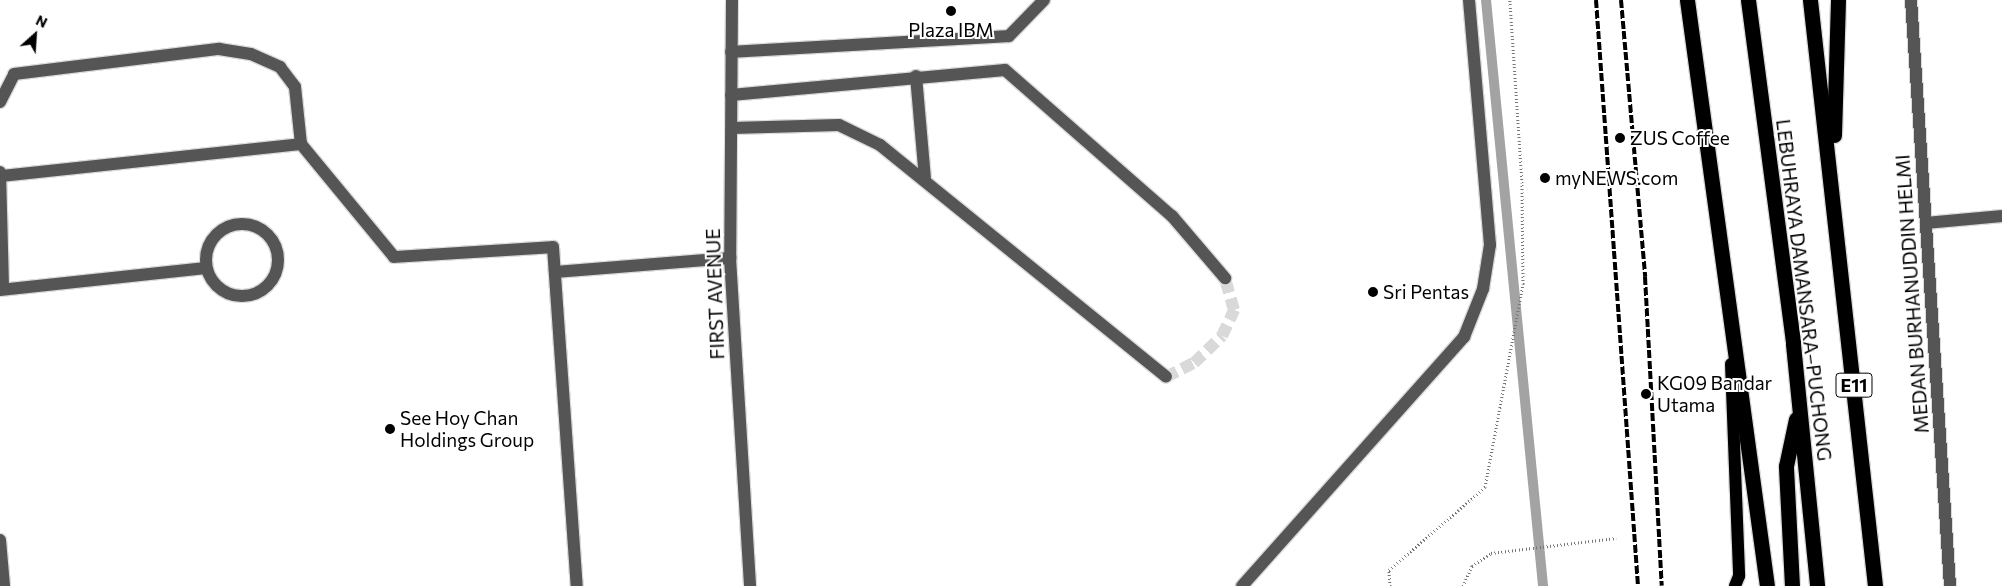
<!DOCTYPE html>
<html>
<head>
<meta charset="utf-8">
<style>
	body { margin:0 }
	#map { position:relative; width:2002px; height:586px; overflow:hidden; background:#fff; font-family:Commissioner,sans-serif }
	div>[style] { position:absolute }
	.stream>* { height:10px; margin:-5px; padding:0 5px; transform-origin:5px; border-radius:5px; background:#a3a3a3 }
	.minor-tunnel>* { height:12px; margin-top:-6px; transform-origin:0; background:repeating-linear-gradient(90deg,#d9d9d9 0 12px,transparent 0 18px) }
	.path>* { height:3px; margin-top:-1.5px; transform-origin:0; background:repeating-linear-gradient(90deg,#777 0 1px,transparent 0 3.5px) }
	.roads { filter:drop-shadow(1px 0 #dbdbdb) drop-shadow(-1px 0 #dbdbdb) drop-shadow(0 1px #dbdbdb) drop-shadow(0 -1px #dbdbdb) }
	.minor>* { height:12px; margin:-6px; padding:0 6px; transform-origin:6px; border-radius:6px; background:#555 }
	.minor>.ring { margin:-6px; padding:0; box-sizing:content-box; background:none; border:12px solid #555; border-radius:50% }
	.major>* { height:12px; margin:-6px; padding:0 6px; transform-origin:6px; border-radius:6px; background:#000 }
	.highway>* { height:15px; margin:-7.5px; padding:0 7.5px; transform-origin:7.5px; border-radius:7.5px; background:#000 }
	.rail>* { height:4px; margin-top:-2px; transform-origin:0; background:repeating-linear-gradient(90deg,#000 0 8px,transparent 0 10.5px) }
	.dots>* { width:14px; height:14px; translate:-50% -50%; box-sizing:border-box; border:2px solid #fff; border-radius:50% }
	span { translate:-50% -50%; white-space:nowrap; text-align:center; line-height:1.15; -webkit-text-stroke:4px #fff; paint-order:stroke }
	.shield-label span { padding:1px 4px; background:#fff; border:1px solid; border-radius:4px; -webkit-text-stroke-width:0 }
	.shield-label { font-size:18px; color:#000; font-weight:700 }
	.poi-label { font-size:19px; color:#000 }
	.left { translate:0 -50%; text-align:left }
	.street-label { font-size:19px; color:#000 }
	.north { position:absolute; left:10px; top:10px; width:50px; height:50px; -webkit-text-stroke:4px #fff; paint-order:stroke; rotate:26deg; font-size:14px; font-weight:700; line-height:20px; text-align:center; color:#000 }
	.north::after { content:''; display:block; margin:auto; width:18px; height:22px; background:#000; clip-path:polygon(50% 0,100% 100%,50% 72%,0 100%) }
</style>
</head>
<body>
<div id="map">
	<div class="stream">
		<div style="left:1486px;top:0;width:589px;rotate:84.44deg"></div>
	</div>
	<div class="minor-tunnel">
		<div style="left:1166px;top:377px;width:31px;rotate:-27deg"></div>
		<div style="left:1194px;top:363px;width:39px;rotate:-44deg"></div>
		<div style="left:1222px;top:336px;width:29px;rotate:-65deg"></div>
		<div style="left:1234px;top:310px;width:33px;rotate:-106deg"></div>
	</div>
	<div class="path">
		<div style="left:1390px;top:586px;width:16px;rotate:-94deg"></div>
		<div style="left:1389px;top:570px;width:127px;rotate:-40.8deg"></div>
		<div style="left:1485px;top:487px;width:207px;rotate:-79.4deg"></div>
		<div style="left:1523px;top:284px;width:101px;rotate:-90.6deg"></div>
		<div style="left:1522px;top:183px;width:183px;rotate:-93.8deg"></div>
		<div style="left:1463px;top:586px;width:22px;rotate:-66deg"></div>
		<div style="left:1472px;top:566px;width:23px;rotate:-34deg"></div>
		<div style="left:1491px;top:553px;width:126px;rotate:-6.8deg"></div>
	</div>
	<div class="roads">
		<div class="minor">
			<div style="left:732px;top:0;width:258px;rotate:90.4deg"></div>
			<div style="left:730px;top:258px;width:329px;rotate:86.5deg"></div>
			<div style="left:1911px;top:0;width:587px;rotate:86.19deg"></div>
			<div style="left:731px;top:52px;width:278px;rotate:-3.3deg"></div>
			<div style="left:1009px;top:36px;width:50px;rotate:-45.8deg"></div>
			<div style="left:916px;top:76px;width:102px;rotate:85deg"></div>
			<div style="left:731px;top:95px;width:275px;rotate:-5.2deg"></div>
			<div style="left:1005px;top:70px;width:222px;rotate:41.2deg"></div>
			<div style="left:1172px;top:216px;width:82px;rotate:49.5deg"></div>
			<div style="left:0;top:102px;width:31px;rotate:-63deg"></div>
			<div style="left:14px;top:74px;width:207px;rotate:-7deg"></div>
			<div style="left:219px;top:49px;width:32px;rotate:9deg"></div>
			<div style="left:251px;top:54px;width:32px;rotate:24deg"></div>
			<div style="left:280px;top:67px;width:25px;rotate:53deg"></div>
			<div style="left:295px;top:87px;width:57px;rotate:84deg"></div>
			<div style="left:301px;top:144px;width:146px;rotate:50.5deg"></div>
			<div style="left:394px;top:257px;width:159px;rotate:-3.6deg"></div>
			<div style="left:553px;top:247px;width:340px;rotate:86deg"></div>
			<div style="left:732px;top:128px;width:107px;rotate:-1.6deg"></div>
			<div style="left:839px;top:125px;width:46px;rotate:26deg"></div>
			<div style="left:880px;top:145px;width:368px;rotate:39deg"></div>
			<div style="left:0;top:172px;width:117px;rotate:88.5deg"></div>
			<div style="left:2px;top:176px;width:301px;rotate:-6.1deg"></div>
			<div style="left:1926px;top:223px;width:76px;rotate:-5.3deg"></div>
			<div class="ring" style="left:206px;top:224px;width:60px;height:60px"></div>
			<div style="left:555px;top:272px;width:176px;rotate:-4.6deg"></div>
			<div style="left:0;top:290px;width:207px;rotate:-6.1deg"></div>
			<div style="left:0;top:540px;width:46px;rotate:85deg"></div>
			<div style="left:1242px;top:586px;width:334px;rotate:-48.3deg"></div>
			<div style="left:1464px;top:337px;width:52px;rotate:-68.4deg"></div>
			<div style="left:1483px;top:289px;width:45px;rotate:-81deg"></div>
			<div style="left:1490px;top:245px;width:246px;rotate:-94.9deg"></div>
		</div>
		<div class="major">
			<div style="left:1731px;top:364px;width:212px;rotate:87.8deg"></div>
			<div style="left:1739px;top:576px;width:11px;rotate:112deg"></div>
		</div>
		<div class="highway">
			<div style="left:1687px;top:0;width:591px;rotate:82.23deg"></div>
			<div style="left:1748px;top:0;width:347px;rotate:82.5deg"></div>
			<div style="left:1793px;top:344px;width:243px;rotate:84.3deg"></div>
			<div style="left:1810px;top:0;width:590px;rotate:83.67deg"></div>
			<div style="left:1834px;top:135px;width:135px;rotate:-88.3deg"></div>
			<div style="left:1792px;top:586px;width:120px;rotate:-92.9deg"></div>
			<div style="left:1786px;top:466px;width:48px;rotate:-78deg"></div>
		</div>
	</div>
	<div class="rail">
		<div style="left:1596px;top:0;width:588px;rotate:85.9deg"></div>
		<div style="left:1621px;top:0;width:278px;rotate:85deg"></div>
		<div style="left:1645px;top:277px;width:309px;rotate:86.9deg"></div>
	</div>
	<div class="dots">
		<div style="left:951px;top:11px;background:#000"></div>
		<div style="left:1620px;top:138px;background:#000"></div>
		<div style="left:1545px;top:178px;background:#000"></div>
		<div style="left:1373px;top:292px;background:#000"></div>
		<div style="left:1646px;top:394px;background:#000"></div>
		<div style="left:390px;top:429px;background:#000"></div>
	</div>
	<div class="shield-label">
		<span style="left:1854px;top:385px">E11</span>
	</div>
	<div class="poi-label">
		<span style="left:951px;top:30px">Plaza IBM</span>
		<span class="left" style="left:1630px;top:138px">ZUS Coffee</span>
		<span class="left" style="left:1555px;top:178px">myNEWS.com</span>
		<span class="left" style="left:1383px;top:292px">Sri Pentas</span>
		<span class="left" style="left:1657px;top:394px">KG09 Bandar<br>Utama</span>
		<span class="left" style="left:400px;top:429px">See Hoy Chan<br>Holdings Group</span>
	</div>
	<div class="street-label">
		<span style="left:1804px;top:290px;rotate:83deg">LEBUHRAYA DAMANSARA–PUCHONG</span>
		<span style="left:715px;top:294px;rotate:-92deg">FIRST AVENUE</span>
		<span style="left:1912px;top:294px;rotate:-94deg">MEDAN BURHANUDDIN HELMI</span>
	</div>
	<div class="north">N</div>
</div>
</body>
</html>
